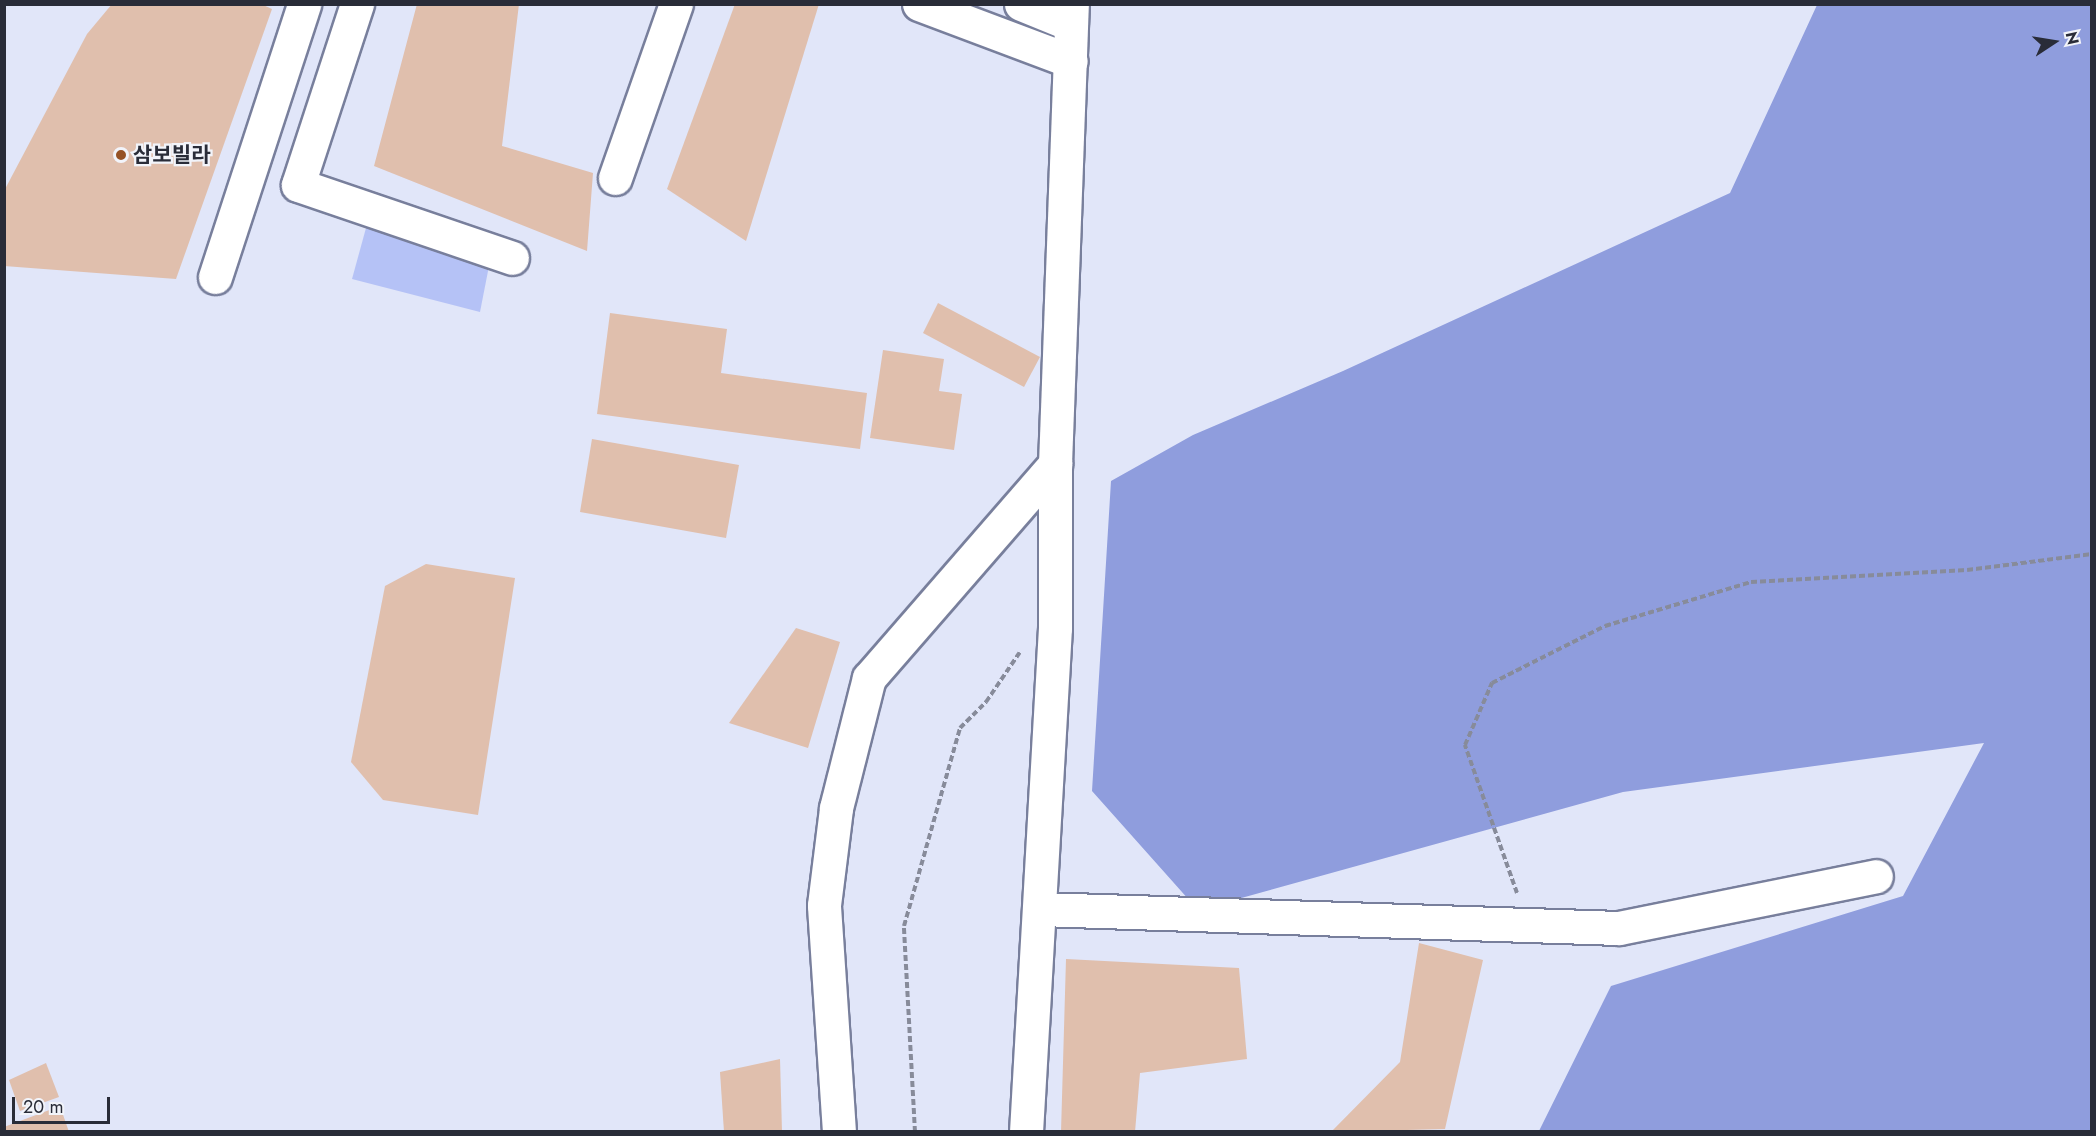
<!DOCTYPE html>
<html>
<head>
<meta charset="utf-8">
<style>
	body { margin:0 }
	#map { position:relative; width:2096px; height:1136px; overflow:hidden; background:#e1e6f9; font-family:Jost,"Noto Sans KR",sans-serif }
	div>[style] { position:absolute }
	.green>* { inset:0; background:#b5c2f6 }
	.forest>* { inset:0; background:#8f9ddd }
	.building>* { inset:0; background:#e0bfad }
	.path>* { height:4px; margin-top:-2px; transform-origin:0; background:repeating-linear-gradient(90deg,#878b9a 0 6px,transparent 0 9px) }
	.roads { filter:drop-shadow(2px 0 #787f9c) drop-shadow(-2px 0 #787f9c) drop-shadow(0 2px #787f9c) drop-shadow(0 -2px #787f9c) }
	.minor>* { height:33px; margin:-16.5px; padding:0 16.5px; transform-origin:16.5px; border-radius:16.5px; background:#fff }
	.dots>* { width:16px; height:16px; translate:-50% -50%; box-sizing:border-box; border:3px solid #f2f4fa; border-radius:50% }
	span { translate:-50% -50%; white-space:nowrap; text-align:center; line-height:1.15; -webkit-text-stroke:4.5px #f2f4fa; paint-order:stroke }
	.poi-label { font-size:21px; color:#292c38; font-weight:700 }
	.left { translate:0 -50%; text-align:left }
	.frame { position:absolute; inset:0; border:6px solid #292c38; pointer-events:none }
	.north { position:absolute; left:2024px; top:12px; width:60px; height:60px; -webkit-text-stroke:4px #f2f4fa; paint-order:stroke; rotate:78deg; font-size:16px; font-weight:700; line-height:24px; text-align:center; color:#292c38 }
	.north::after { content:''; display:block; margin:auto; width:21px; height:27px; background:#292c38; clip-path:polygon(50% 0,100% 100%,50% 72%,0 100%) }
	.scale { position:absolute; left:12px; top:1097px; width:98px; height:27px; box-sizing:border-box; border:3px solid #292c38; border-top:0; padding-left:8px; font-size:18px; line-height:21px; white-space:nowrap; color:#292c38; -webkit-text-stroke:4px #f2f4fa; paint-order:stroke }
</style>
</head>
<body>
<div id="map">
	<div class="green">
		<div style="clip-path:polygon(366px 228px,489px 266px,480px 312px,352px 279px)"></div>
	</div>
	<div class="forest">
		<div style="clip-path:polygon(1817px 5px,2091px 5px,2091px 1131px,1539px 1131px,1611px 986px,1903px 896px,1984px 743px,1623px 792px,1198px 910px,1092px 791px,1111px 481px,1193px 435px,1343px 371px,1730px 193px)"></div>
	</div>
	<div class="building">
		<div style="clip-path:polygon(112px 4px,261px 4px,272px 9px,176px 279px,4px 266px,4px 191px,87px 34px)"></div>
		<div style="clip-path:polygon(417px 4px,519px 4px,502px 146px,593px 173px,587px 251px,374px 166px)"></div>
		<div style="clip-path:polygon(735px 4px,819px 4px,746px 241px,667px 189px)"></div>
		<div style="clip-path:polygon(938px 303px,1040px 357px,1024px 387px,923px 333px)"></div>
		<div style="clip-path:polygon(610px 313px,727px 329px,721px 373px,867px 393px,860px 449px,597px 414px)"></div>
		<div style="clip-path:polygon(883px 350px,944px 359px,939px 391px,962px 394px,954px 450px,870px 438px)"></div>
		<div style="clip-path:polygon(592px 439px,739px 465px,726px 538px,580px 512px)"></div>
		<div style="clip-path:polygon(426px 564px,515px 578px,478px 815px,383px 800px,351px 762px,385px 586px)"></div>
		<div style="clip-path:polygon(796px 628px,840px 642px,808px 748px,729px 723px)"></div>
		<div style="clip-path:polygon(1419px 943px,1483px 960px,1445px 1129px,1331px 1132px,1400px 1062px)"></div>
		<div style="clip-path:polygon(1066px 959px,1239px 968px,1247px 1059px,1140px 1073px,1135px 1132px,1061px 1132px)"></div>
		<div style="clip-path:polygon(780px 1059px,782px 1132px,724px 1132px,720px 1072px)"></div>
		<div style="clip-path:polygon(46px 1063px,59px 1097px,20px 1111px,9px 1080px)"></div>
		<div style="clip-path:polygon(60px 1106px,69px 1132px,4px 1132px,4px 1127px)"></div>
	</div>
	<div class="path">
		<div style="left:1517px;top:893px;width:157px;rotate:-109.4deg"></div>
		<div style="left:1465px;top:745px;width:68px;rotate:-66.5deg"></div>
		<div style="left:1492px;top:683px;width:127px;rotate:-26.8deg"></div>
		<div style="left:1605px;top:626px;width:152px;rotate:-16.8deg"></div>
		<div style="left:1751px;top:582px;width:216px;rotate:-3.2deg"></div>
		<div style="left:1967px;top:570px;width:126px;rotate:-7.3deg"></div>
		<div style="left:915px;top:1132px;width:206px;rotate:-93.1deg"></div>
		<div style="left:904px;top:926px;width:206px;rotate:-74.2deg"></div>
		<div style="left:960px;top:728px;width:37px;rotate:-45deg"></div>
		<div style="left:986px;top:702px;width:60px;rotate:-55.8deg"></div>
	</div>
	<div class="roads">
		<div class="minor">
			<div style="left:357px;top:4px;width:190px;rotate:108.1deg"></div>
			<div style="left:298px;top:185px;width:226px;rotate:18.8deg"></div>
			<div style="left:919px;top:4px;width:162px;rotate:20.6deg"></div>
			<div style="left:1021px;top:4px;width:53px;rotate:22.2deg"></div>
			<div style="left:615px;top:178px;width:184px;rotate:-70.7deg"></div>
			<div style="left:215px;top:277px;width:287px;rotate:-71.9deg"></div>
			<div style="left:1040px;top:909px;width:579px;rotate:1.88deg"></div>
			<div style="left:1619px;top:928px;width:262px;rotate:-11.4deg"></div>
			<div style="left:839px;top:1132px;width:227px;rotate:-93.8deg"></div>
			<div style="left:824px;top:905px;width:98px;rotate:-82.9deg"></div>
			<div style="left:836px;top:808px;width:134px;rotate:-75.8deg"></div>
			<div style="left:869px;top:678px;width:284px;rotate:-49deg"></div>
			<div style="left:1026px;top:1132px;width:505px;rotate:-86.71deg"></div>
			<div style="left:1055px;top:628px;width:164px;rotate:-90deg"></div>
			<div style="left:1055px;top:464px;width:460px;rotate:-87.9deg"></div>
		</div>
	</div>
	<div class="dots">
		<div style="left:121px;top:155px;background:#965225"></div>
	</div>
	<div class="poi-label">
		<span class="left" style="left:133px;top:155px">삼보빌라</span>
	</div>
	<div class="frame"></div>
	<div class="north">N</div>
	<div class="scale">20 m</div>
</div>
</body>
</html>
